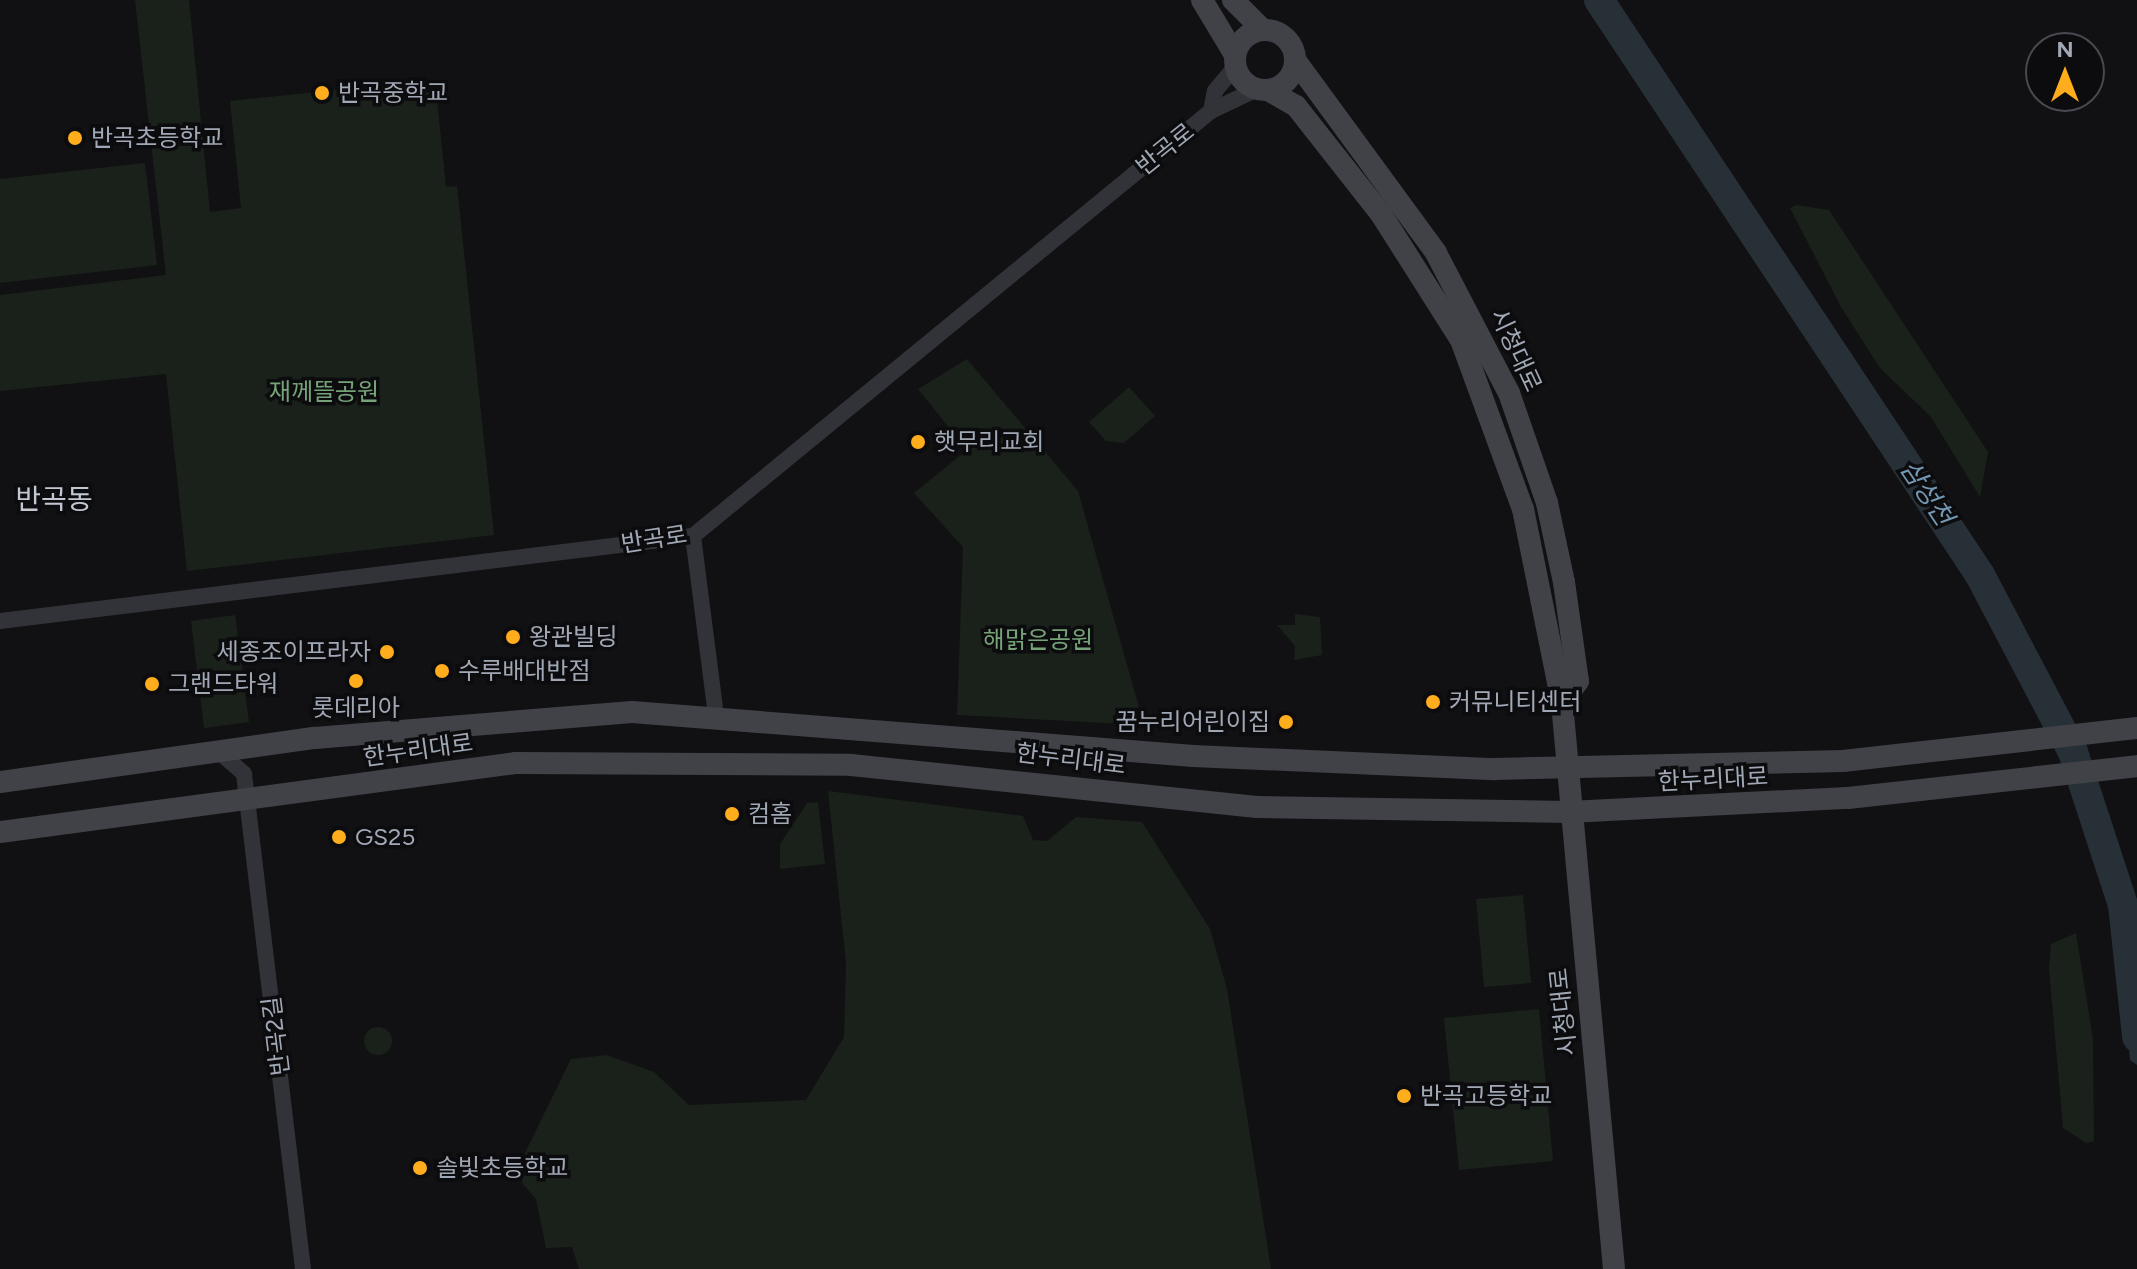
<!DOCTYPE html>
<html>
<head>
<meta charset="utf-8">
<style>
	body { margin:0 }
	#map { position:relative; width:2137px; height:1269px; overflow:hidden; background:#111113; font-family:Figtree,"Noto Sans KR",sans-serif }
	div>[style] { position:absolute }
	.green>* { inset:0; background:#19211a }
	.round { border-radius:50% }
	.water>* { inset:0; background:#273037 }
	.river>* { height:30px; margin:-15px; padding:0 15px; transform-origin:15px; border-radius:15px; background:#273037 }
	.street>* { height:16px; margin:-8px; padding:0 8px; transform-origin:8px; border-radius:8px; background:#323338 }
	.secondary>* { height:22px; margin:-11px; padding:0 11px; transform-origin:11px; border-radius:11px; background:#404248 }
	.secondary>.ring { margin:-11px; padding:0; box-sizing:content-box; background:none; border:22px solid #404248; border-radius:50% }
	.dots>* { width:22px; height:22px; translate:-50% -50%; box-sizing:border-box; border:4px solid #0c0c0e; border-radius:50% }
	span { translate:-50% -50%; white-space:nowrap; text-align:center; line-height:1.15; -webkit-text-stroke:7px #0c0c0e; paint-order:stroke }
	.poi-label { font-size:24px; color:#a1a8b5 }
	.left { translate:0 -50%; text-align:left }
	.right { translate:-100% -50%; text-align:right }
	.street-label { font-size:24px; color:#a1a8b5 }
	.park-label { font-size:24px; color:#76a278 }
	.water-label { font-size:26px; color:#7498b4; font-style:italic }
	.quarter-label { font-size:28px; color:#c2c7d1 }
	.north { position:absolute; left:2025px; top:32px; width:80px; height:80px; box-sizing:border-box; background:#0c0c0e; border:2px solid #484a51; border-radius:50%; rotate:0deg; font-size:22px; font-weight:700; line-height:32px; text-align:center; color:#a1a8b5 }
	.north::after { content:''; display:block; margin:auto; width:28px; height:36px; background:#ffad1d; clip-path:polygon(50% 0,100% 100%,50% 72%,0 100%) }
</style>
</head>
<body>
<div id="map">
	<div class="green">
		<div style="clip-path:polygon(135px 0,189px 0,210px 212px,241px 208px,230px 101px,435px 80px,446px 187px,457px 186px,494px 535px,187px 571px,166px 374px,0 391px,0 295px,166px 275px)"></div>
		<div style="clip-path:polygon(145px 163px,157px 265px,0 283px,0 179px)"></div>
		<div style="clip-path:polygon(1796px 205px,1829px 210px,1988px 452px,1980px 497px,1931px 417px,1880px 368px,1841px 307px,1790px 208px)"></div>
		<div style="clip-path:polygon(967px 359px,1078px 491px,1144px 725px,957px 715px,963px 547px,914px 493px,967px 450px,918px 389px)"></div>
		<div style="clip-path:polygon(1129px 387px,1155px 416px,1124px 443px,1106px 441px,1089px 422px)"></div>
		<div style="clip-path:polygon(1295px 614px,1320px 617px,1322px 655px,1294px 660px,1295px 646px,1277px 625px,1295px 625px)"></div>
		<div style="clip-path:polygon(235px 615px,249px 722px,204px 728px,191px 621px)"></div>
		<div style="clip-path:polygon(828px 791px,1023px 816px,1033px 840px,1047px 841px,1076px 817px,1142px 822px,1210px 929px,1227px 989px,1271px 1269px,579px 1269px,572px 1247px,546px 1248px,536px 1199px,522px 1183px,525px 1153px,571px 1059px,607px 1055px,654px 1072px,689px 1105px,806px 1100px,844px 1037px,846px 963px)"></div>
		<div style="clip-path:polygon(818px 802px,825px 864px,780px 869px,780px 844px,807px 803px)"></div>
		<div style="clip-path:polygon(1523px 895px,1531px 983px,1484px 987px,1476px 899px)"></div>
		<div style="clip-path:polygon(2076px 933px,2093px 1039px,2094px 1141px,2086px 1143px,2063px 1128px,2049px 968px,2051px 944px)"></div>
		<div style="clip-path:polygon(1539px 1009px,1553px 1161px,1459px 1170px,1444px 1018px)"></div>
		<div class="round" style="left:364px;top:1027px;width:28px;height:28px"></div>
	</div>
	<div class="water">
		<div style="clip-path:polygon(2133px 1003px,2137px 1007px,2137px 1065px,2130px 1060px,2125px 1011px)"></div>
	</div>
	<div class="river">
		<div style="left:1599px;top:0;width:690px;rotate:56.47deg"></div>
		<div style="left:1980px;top:575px;width:200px;rotate:62.3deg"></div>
		<div style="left:2073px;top:752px;width:161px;rotate:71.9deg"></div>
		<div style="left:2123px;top:905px;width:133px;rotate:83.9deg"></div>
	</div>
	<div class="street">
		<div style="left:1211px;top:111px;width:20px;rotate:-79deg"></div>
		<div style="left:1215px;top:91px;width:33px;rotate:-50deg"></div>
		<div style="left:693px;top:536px;width:180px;rotate:82.7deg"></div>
		<div style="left:0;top:621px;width:698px;rotate:-6.99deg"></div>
		<div style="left:693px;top:536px;width:670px;rotate:-39.37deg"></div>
		<div style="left:1211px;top:111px;width:51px;rotate:-25.6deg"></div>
		<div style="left:218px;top:751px;width:35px;rotate:41deg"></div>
		<div style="left:244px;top:774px;width:499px;rotate:83.2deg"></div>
	</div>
	<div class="secondary">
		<div style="left:1202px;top:0;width:64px;rotate:59deg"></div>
		<div style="left:1233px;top:0;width:42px;rotate:45deg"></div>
		<div class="ring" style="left:1235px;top:30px;width:38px;height:38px"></div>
		<div style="left:1295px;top:60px;width:239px;rotate:53.8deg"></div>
		<div style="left:1436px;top:253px;width:158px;rotate:62.5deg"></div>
		<div style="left:1509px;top:393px;width:116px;rotate:70.9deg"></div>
		<div style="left:1547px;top:503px;width:81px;rotate:77.9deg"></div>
		<div style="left:1564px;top:582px;width:100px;rotate:82deg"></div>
		<div style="left:1578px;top:681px;width:27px;rotate:126deg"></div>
		<div style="left:1268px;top:90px;width:32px;rotate:30deg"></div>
		<div style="left:1296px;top:106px;width:137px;rotate:51.8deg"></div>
		<div style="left:1381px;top:214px;width:149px;rotate:57.6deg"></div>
		<div style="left:1461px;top:340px;width:180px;rotate:69.9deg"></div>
		<div style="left:1523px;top:509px;width:198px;rotate:78.6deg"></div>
		<div style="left:1562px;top:703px;width:568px;rotate:84.75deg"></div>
		<div style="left:0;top:782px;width:318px;rotate:-8deg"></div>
		<div style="left:315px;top:738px;width:318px;rotate:-4.7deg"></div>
		<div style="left:632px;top:712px;width:563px;rotate:4.48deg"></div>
		<div style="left:1193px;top:756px;width:302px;rotate:2.5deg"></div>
		<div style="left:1495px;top:769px;width:348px;rotate:-1.3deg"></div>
		<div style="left:1843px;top:761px;width:296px;rotate:-6.4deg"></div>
		<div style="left:0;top:832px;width:521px;rotate:-7.62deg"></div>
		<div style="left:516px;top:763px;width:335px;rotate:0.3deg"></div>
		<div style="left:851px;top:765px;width:408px;rotate:5.9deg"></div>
		<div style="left:1257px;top:807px;width:312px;rotate:0.9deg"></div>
		<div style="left:1569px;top:812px;width:279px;rotate:-2.9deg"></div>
		<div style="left:1848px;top:798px;width:291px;rotate:-6.3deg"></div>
	</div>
	<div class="dots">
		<div style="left:322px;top:93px;background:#ffad1d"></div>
		<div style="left:75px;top:138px;background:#ffad1d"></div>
		<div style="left:918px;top:442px;background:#ffad1d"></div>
		<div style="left:513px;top:637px;background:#ffad1d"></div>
		<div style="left:387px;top:652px;background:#ffad1d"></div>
		<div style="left:442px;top:671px;background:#ffad1d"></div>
		<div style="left:356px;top:681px;background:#ffad1d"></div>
		<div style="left:152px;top:684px;background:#ffad1d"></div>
		<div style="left:1433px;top:702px;background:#ffad1d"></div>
		<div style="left:1286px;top:722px;background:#ffad1d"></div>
		<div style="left:732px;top:814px;background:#ffad1d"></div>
		<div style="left:339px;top:837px;background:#ffad1d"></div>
		<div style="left:1404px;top:1096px;background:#ffad1d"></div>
		<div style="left:420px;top:1168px;background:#ffad1d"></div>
	</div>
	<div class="poi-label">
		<span class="left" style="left:338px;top:93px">반곡중학교</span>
		<span class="left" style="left:91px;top:138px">반곡초등학교</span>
		<span class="left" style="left:934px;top:442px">햇무리교회</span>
		<span class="left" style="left:529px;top:637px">왕관빌딩</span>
		<span class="right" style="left:371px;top:652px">세종조이프라자</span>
		<span class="left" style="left:458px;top:671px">수루배대반점</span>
		<span class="left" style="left:168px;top:684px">그랜드타워</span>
		<span class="left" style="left:1449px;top:702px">커뮤니티센터</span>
		<span style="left:356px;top:708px">롯데리아</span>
		<span class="right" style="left:1270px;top:722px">꿈누리어린이집</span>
		<span class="left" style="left:748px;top:814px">컴홈</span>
		<span class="left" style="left:355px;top:837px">GS25</span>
		<span class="left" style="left:1420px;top:1096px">반곡고등학교</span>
		<span class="left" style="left:436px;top:1168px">솔빛초등학교</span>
	</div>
	<div class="street-label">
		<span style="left:1165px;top:149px;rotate:-39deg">반곡로</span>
		<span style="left:1516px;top:350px;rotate:65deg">시청대로</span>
		<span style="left:654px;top:539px;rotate:-9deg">반곡로</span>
		<span style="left:418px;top:750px;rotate:-8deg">한누리대로</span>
		<span style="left:1071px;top:759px;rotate:7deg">한누리대로</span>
		<span style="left:1713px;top:779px;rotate:-3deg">한누리대로</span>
		<span style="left:1563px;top:1012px;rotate:-96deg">시청대로</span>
		<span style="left:276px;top:1036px;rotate:-97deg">반곡2길</span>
	</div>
	<div class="park-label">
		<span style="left:324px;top:392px">재께뜰공원</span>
		<span style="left:1038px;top:640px">해맑은공원</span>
	</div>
	<div class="water-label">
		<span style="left:1926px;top:493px;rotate:56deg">삼성천</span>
	</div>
	<div class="quarter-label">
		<span style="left:54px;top:499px">반곡동</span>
	</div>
	<div class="north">N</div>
</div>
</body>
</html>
